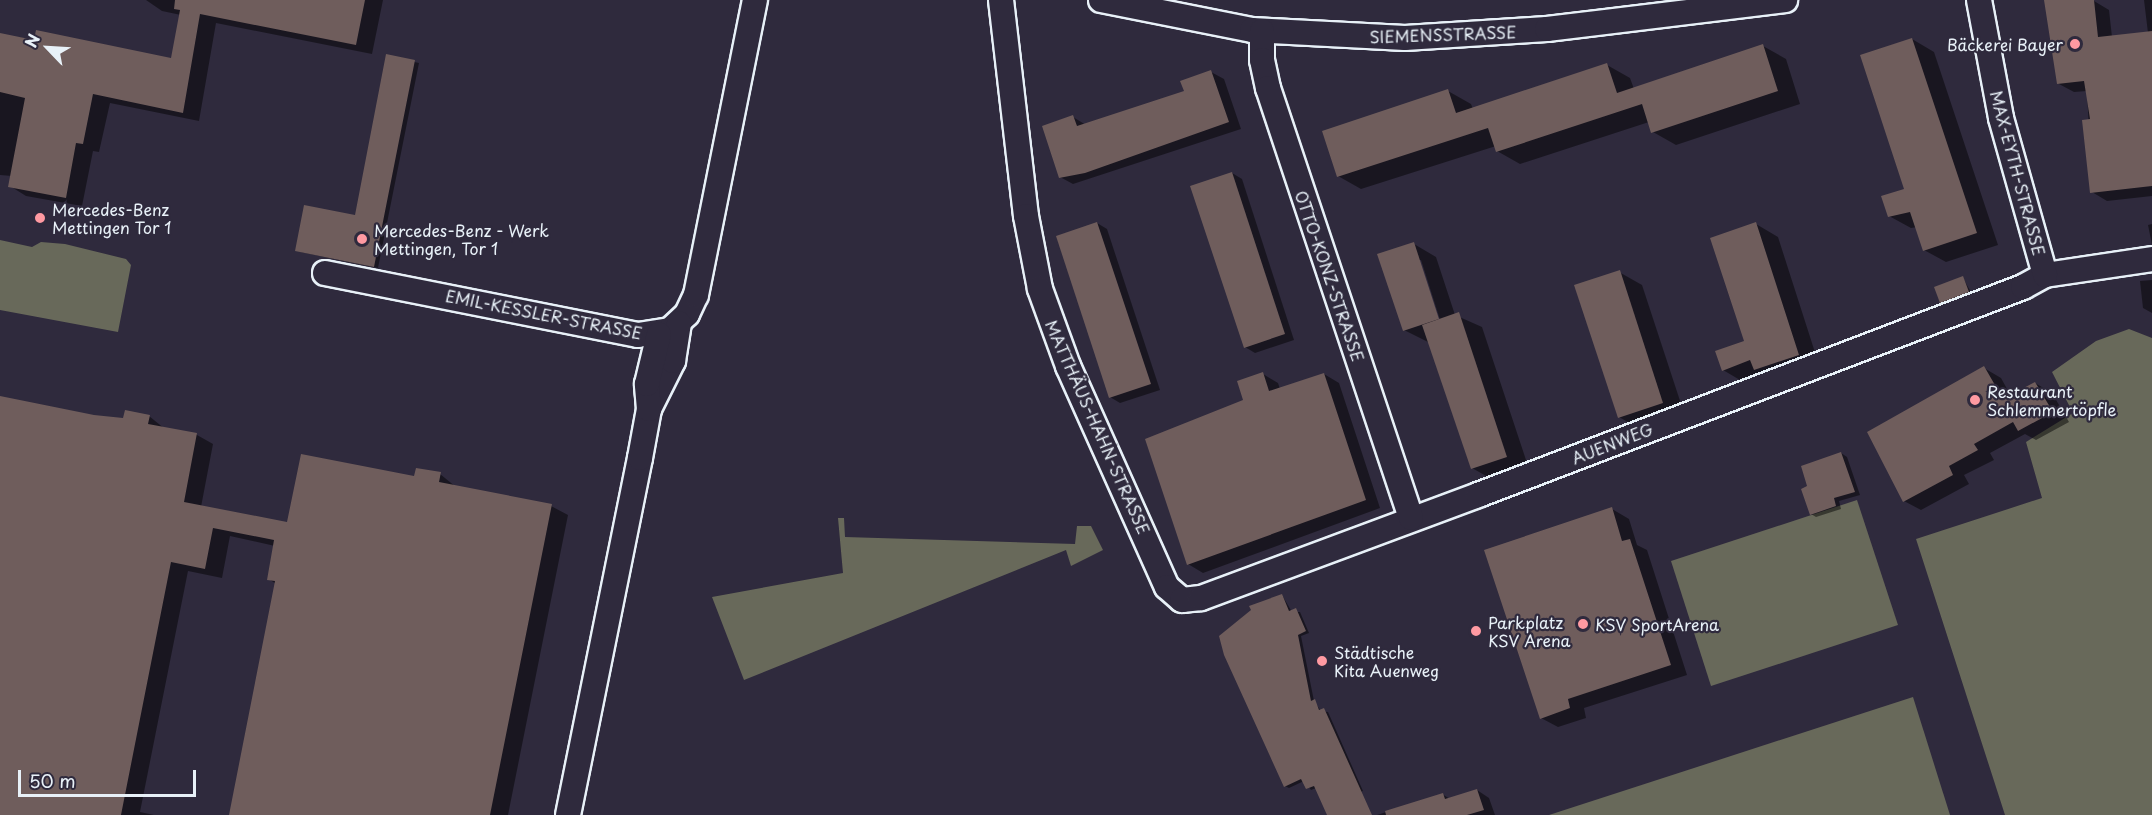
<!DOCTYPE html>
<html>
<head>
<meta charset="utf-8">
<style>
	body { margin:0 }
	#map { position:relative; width:2152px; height:815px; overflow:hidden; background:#2f2a3d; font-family:"Playpen Sans",sans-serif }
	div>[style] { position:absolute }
	.green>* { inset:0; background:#68695a }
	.shadow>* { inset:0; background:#0007 }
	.building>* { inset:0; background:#6f5d5c }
	.roads { filter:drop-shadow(2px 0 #e8f1f8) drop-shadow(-2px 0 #e8f1f8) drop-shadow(0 2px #e8f1f8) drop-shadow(0 -2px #e8f1f8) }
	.minor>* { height:24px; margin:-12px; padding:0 12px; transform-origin:12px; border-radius:12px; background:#2f2a3d }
	.dots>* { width:16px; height:16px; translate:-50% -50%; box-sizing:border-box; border:3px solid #2f2a3d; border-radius:50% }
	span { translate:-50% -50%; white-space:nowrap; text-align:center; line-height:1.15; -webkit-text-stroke:4.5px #2f2a3d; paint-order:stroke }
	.street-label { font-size:16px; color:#e8f1f8 }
	.poi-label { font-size:16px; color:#e8f1f8 }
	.right { translate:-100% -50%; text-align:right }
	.left { translate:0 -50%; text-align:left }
	.north { position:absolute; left:18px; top:18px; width:60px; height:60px; -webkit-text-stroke:4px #2f2a3d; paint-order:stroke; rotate:295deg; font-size:16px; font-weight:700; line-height:24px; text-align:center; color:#e8f1f8 }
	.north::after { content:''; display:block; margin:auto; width:21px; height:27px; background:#e8f1f8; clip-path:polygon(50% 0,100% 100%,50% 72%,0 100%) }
	.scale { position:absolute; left:18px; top:770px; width:178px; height:27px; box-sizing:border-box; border:3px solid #e8f1f8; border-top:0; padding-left:8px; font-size:18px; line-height:21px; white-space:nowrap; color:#e8f1f8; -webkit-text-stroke:4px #2f2a3d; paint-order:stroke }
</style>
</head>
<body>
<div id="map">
	<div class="green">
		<div style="clip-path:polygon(0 240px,32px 247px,41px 242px,65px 244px,126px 259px,131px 265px,118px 332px,0 310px)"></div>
		<div style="clip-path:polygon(2129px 329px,2152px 338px,2152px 815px,2005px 815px,1916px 539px,2042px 498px,2026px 442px,2073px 413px,2052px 372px,2096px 341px)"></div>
		<div style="clip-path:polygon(1857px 500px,1898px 625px,1711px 686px,1671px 561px)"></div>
		<div style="clip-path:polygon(838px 518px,844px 518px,845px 537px,1075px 544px,1077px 526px,1091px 526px,1103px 550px,1071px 566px,1066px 550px,744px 680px,712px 597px,843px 573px)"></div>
		<div style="clip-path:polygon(1913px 697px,1950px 815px,1549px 815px)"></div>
	</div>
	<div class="shadow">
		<div style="clip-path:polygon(146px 0,383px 0,372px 54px,216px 23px,199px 121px,110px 103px,99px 152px,93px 151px,82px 206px,26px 196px,10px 186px,12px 176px,0 175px,0 35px,172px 59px,181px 15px,162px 11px)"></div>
		<div style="clip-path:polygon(2046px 0,2094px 1px,2109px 10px,2112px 37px,2148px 33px,2144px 0,2152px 0,2152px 196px,2107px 201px,2092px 192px,2087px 91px,2074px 92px,2059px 84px)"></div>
		<div style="clip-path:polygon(1912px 39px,1934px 52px,1998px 245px,1946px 262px,1924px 250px,1917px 227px,1911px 228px,1889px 216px,1906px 190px)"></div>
		<div style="clip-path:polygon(1763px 46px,1786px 59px,1800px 104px,1676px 145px,1653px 132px,1649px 122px,1520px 164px,1497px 151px,1496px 146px,1361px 189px,1338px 176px,1448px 91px,1471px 104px,1473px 109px,1607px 65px,1630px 78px,1634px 89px)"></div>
		<div style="clip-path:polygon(387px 56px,419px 63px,378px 268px,301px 252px,296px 250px,356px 216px)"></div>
		<div style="clip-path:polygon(1211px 72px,1224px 79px,1241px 129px,1073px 184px,1060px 177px,1073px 117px,1086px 125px,1186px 92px)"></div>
		<div style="clip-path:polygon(1232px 173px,1242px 179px,1294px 340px,1255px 353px,1245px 347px)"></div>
		<div style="clip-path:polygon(1097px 223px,1107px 229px,1160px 390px,1120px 403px,1110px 397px)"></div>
		<div style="clip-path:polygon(1756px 224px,1778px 237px,1820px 368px,1745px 383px,1723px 370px,1746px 342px)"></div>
		<div style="clip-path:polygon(2152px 224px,2152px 245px,2148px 225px)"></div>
		<div style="clip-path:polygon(evenodd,1414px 244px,1436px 257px,1455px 315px,1482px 327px,1529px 469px,1495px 481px,1472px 468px,1430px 343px,1404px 330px,1414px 244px,1418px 260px,1421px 260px,1442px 326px,1440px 326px,1418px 260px)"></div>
		<div style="clip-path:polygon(1619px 272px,1642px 285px,1685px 416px,1642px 430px,1619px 417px)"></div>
		<div style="clip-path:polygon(1963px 278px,1972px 294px,1945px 305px,1941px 302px)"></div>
		<div style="clip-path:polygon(2152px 280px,2152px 313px,2143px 308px,2140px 281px)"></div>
		<div style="clip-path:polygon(1984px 368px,2001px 378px,2011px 396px,2035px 383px,2052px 393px,2069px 422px,2036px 440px,2025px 434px,1990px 453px,1994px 460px,1964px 475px,1969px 484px,1921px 510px,1904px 501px)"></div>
		<div style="clip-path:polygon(1263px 374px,1278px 383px,1280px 389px,1324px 374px,1339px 383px,1380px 508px,1203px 573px,1188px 564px,1245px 401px)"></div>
		<div style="clip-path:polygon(0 398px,94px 417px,124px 420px,149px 416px,165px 429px,197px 435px,213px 444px,201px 507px,288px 524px,415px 478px,440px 474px,456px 487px,551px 506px,568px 515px,508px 815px,230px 815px,276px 584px,269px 579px,275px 546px,230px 536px,222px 578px,188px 571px,140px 812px,154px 815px,0 815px)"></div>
		<div style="clip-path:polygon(1841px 453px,1847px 457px,1860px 495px,1839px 501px,1841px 509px,1816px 517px,1811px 514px)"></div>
		<div style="clip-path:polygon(1612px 509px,1629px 519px,1637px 545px,1647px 550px,1687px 675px,1584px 708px,1586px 718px,1558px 727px,1541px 718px)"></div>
		<div style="clip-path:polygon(1282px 595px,1292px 612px,1300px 612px,1309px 633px,1301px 636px,1314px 701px,1321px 711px,1328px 712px,1363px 791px,1328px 806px,1316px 788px,1311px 790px,1304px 781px,1289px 788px,1285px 786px)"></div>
		<div style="clip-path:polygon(1477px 790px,1489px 798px,1495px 815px,1377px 815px,1442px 794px,1450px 799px)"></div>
	</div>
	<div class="building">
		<div style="clip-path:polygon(175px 0,365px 0,356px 45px,200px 14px,183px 113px,93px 94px,83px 144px,76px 143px,66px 198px,8px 187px,25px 98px,0 92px,0 33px,34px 40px,36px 30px,171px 58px,180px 10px,174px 9px)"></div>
		<div style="clip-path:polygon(2044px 0,2094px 0,2098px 37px,2152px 31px,2152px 186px,2090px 193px,2082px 120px,2090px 119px,2084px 81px,2057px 84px)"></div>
		<div style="clip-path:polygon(1912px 38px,1977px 233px,1923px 251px,1910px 212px,1888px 217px,1881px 196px,1904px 189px,1860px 55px)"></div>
		<div style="clip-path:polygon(1763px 44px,1778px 91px,1651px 133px,1642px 104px,1496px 152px,1488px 128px,1337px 177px,1322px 131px,1448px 89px,1456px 113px,1607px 63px,1617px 93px)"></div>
		<div style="clip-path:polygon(386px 54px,415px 60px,374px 267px,295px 251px,304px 205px,355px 215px)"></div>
		<div style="clip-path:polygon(1211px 70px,1229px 122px,1085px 173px,1059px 178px,1042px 126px,1073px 115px,1077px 126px,1184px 91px,1180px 81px)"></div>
		<div style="clip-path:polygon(1232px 172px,1285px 334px,1244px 348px,1190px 186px)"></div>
		<div style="clip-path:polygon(1097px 222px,1151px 384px,1109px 398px,1056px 236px)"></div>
		<div style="clip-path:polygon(1756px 222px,1799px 355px,1754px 370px,1750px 360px,1722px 371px,1715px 351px,1744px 341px,1710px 238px)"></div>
		<div style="clip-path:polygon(1414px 242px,1439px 319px,1403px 331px,1377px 254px)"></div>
		<div style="clip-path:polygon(1620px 270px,1663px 403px,1618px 418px,1574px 285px)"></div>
		<div style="clip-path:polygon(1963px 276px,1969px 292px,1940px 303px,1934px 287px)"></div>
		<div style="clip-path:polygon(1459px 312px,1507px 457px,1471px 469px,1422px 325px)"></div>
		<div style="clip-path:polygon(1984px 366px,2003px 399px,2035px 382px,2053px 412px,2018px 431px,2013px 422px,1974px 444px,1978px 450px,1949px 466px,1953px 475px,1903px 502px,1867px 432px)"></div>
		<div style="clip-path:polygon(1263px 372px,1269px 391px,1324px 373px,1366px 500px,1187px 565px,1145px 439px,1243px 400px,1237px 381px)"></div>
		<div style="clip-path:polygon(0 396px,94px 415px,123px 418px,125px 410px,150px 415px,148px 424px,197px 433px,184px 502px,287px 522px,301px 454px,414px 476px,416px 468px,441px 472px,439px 482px,552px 504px,490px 815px,229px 815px,275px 581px,267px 580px,274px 540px,213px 528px,205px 569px,171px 562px,121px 815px,0 815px)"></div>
		<div style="clip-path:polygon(1841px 452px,1855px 492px,1834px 498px,1836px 506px,1810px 515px,1801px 489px,1807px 486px,1801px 466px)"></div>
		<div style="clip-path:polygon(1612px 507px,1622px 541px,1630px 539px,1671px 665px,1568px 699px,1570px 708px,1540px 719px,1484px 550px)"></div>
		<div style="clip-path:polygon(1282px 594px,1289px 611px,1296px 608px,1306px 631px,1298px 635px,1311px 701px,1315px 699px,1319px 710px,1324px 708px,1372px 815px,1327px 815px,1314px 786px,1306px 789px,1301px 779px,1284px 787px,1224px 655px,1219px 636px,1251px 610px,1249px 606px)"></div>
		<div style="clip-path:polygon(1477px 789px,1484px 810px,1467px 815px,1386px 815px,1385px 811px,1443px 793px,1445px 799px)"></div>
	</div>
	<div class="roads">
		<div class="minor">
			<div style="left:1001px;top:0;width:217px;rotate:83.4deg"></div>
			<div style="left:1026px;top:216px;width:74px;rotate:79.1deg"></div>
			<div style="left:1040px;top:289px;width:82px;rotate:70deg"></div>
			<div style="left:1068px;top:366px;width:242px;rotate:65.9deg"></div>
			<div style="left:1167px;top:587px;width:20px;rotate:41deg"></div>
			<div style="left:1182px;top:600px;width:19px;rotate:-6deg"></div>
			<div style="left:1201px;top:598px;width:296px;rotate:-20.4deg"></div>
			<div style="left:1478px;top:495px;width:583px;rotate:-20.89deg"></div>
			<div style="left:2023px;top:287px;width:25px;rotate:-29deg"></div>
			<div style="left:2045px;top:275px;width:108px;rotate:-8.5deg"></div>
			<div style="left:1101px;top:0;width:154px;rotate:11.2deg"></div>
			<div style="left:1252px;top:30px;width:153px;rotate:3deg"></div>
			<div style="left:1405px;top:38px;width:142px;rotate:-3.6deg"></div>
			<div style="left:1547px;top:29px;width:240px;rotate:-6.9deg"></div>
			<div style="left:1979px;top:0;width:120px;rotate:79.4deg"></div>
			<div style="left:2001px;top:118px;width:163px;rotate:74.3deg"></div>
			<div style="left:1262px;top:31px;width:29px;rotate:90deg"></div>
			<div style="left:1262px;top:60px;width:29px;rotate:78deg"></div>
			<div style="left:1268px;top:88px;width:453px;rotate:71.6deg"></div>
			<div style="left:325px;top:273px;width:319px;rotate:11.2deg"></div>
			<div style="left:638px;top:335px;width:32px;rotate:-9deg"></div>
			<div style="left:670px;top:330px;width:23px;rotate:-43deg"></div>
			<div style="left:687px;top:314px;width:21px;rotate:-65deg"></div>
			<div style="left:696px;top:295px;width:301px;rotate:-78.7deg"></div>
			<div style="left:649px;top:409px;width:54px;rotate:-63.4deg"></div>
			<div style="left:673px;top:361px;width:38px;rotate:-81deg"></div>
			<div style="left:568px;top:815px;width:364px;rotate:-78.6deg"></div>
			<div style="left:640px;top:458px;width:50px;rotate:-79.6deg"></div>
			<div style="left:649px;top:409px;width:25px;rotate:-95deg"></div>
			<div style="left:647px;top:384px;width:51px;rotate:-76.5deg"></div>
		</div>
	</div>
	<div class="dots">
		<div style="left:2075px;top:44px;background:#ff9aa2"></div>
		<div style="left:40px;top:218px;background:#ff9aa2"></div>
		<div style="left:362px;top:239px;background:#ff9aa2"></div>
		<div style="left:1975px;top:400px;background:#ff9aa2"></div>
		<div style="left:1583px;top:624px;background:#ff9aa2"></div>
		<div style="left:1476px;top:631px;background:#ff9aa2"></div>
		<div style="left:1322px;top:661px;background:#ff9aa2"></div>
	</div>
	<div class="street-label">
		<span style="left:1443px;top:34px;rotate:-2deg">SIEMENSSTRASSE</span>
		<span style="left:2018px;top:173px;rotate:75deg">MAX-EYTH-STRASSE</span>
		<span style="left:1330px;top:276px;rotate:71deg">OTTO-KONZ-STRASSE</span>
		<span style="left:544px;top:314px;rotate:11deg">EMIL-KESSLER-STRASSE</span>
		<span style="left:1098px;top:427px;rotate:66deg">MATTHÄUS-HAHN-STRASSE</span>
		<span style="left:1612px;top:443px;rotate:-21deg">AUENWEG</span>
	</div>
	<div class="poi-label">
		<span class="right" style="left:2063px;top:44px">Bäckerei Bayer</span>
		<span class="left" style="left:52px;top:218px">Mercedes-Benz<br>Mettingen Tor 1</span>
		<span class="left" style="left:374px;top:239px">Mercedes-Benz - Werk<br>Mettingen, Tor 1</span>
		<span class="left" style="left:1987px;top:400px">Restaurant<br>Schlemmertöpfle</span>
		<span class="left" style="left:1488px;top:631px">Parkplatz<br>KSV Arena</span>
		<span class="left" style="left:1595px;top:624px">KSV SportArena</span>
		<span class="left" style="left:1334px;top:661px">Städtische<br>Kita Auenweg</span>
	</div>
	<div class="north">N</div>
	<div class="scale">50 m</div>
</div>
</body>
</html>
